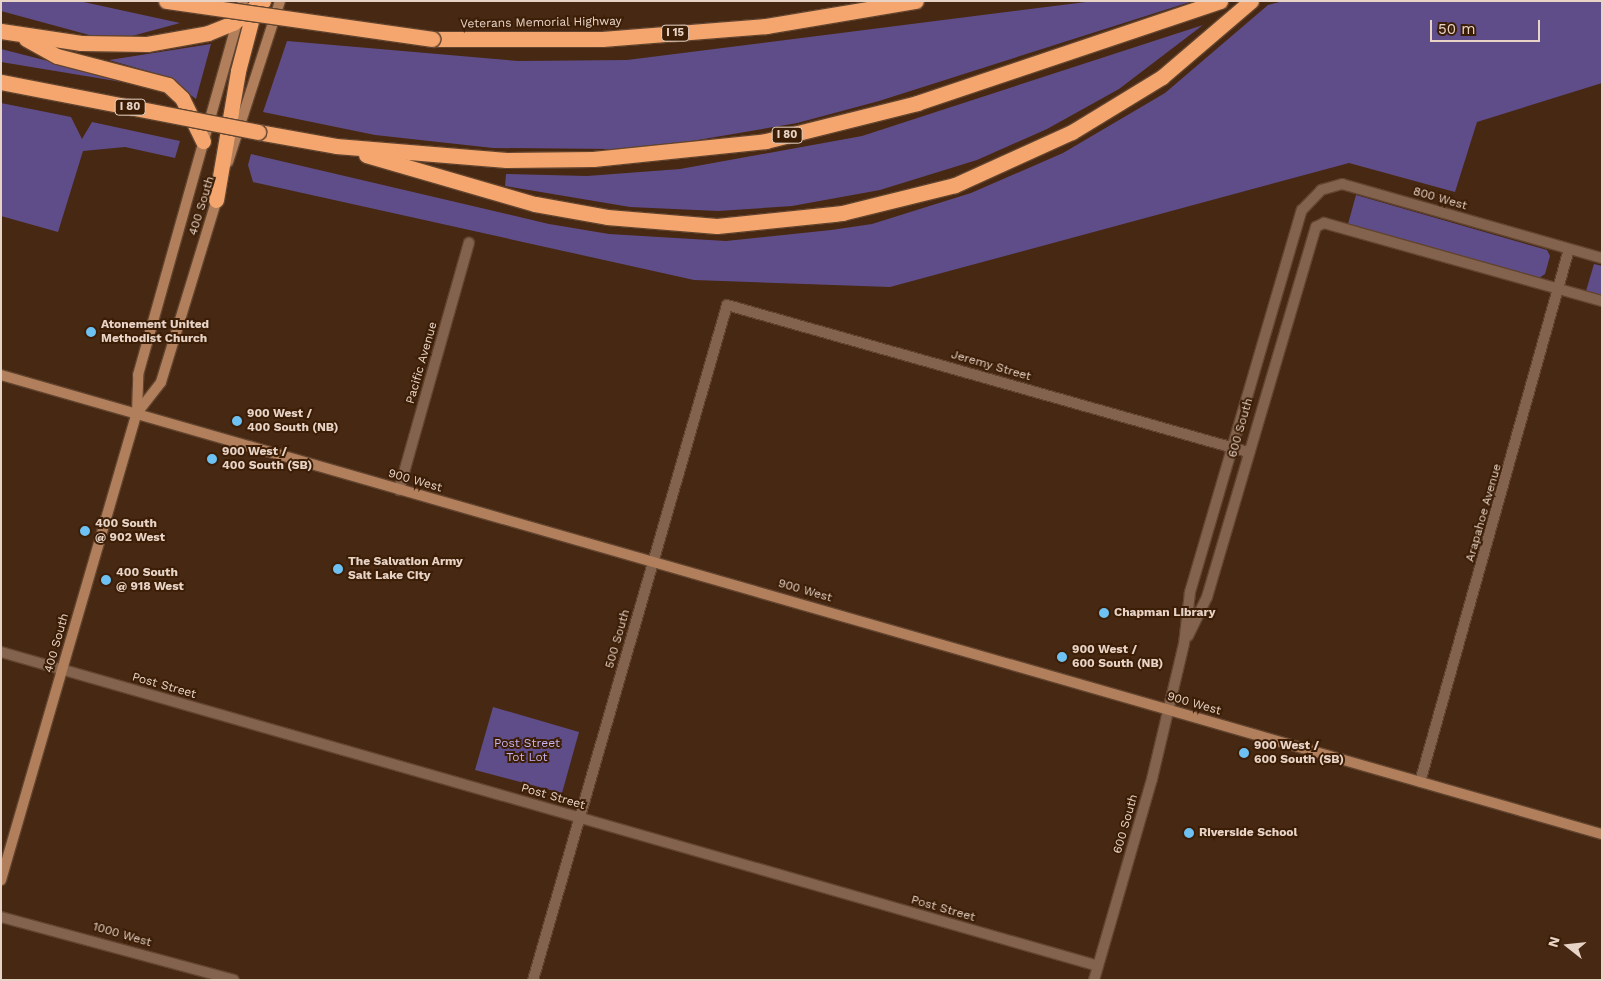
<!DOCTYPE html>
<html>
<head>
<meta charset="utf-8">
<style>
	body { margin:0 }
	#map { position:relative; width:1603px; height:981px; overflow:hidden; background:#472812; font-family:"Work Sans",sans-serif }
	div>[style] { position:absolute }
	.green>* { inset:0; background:#5f4d89 }
	.roads { filter:drop-shadow(1px 0 #61442f) drop-shadow(-1px 0 #61442f) drop-shadow(0 1px #61442f) drop-shadow(0 -1px #61442f) }
	.minor>* { height:10px; margin:-5px; padding:0 5px; transform-origin:5px; border-radius:5px; background:#83634d }
	.secondary>* { height:10px; margin:-5px; padding:0 5px; transform-origin:5px; border-radius:5px; background:#b17f5b }
	.motorway>* { height:15px; margin:-7.5px; padding:0 7.5px; transform-origin:7.5px; border-radius:7.5px; background:#f4a66e }
	.bridges { filter:drop-shadow(1px 0 #61442f) drop-shadow(-1px 0 #61442f) drop-shadow(0 1px #61442f) drop-shadow(0 -1px #61442f) }
	.motorway-bridge>* { height:15px; margin:-7.5px; padding:0 7.5px; transform-origin:7.5px; border-radius:7.5px; background:#f4a66e }
	.dots>* { width:14px; height:14px; translate:-50% -50%; box-sizing:border-box; border:2px solid #3c1e07; border-radius:50% }
	span { translate:-50% -50%; white-space:nowrap; text-align:center; line-height:1.15; -webkit-text-stroke:4px #3c1e07; paint-order:stroke }
	.shield-label span { padding:1px 4px; background:#3c1e07; border:1px solid; border-radius:4px; -webkit-text-stroke-width:0 }
	.shield-label { font-size:11px; color:#e8d4c7; font-weight:700 }
	.street-label { font-size:12px; color:#e8d4c7 }
	.poi-label { font-size:12px; color:#e8d4c7; font-weight:700 }
	.left { translate:0 -50%; text-align:left }
	.park-label { font-size:12px; color:#c4b4f3 }
	.frame { position:absolute; inset:0; border:2px solid #e8d4c7; pointer-events:none }
	.north { position:absolute; left:1543px; top:921px; width:50px; height:50px; -webkit-text-stroke:4px #3c1e07; paint-order:stroke; rotate:286deg; font-size:14px; font-weight:700; line-height:20px; text-align:center; color:#e8d4c7 }
	.north::after { content:''; display:block; margin:auto; width:18px; height:22px; background:#e8d4c7; clip-path:polygon(50% 0,100% 100%,50% 72%,0 100%) }
	.scale { position:absolute; left:1430px; top:20px; width:110px; height:22px; box-sizing:border-box; border:2px solid #e8d4c7; border-top:0; padding-left:6px; font-size:15px; line-height:18px; white-space:nowrap; color:#e8d4c7; -webkit-text-stroke:4px #3c1e07; paint-order:stroke }
</style>
</head>
<body>
<div id="map">
	<div class="green">
		<div style="clip-path:polygon(1px 1px,79px 1px,180px 23px,132px 36px,93px 36px,1px 11px)"></div>
		<div style="clip-path:polygon(1094px 1px,1193px 1px,879px 101px,797px 123px,680px 143px,614px 149px,493px 148px,375px 135px,263px 112px,287px 41px,518px 61px,627px 60px)"></div>
		<div style="clip-path:polygon(1283px 1px,1602px 1px,1602px 83px,1477px 122px,1455px 192px,1349px 163px,890px 287px,694px 280px,253px 182px,248px 165px,251px 154px,549px 224px,609px 234px,726px 241px,831px 230px,872px 224px,971px 193px,1063px 153px,1165px 93px,1268px 5px)"></div>
		<div style="clip-path:polygon(1203px 25px,1119px 89px,1047px 129px,977px 160px,880px 190px,792px 206px,718px 211px,630px 207px,505px 186px,506px 174px,587px 176px,680px 169px,862px 136px)"></div>
		<div style="clip-path:polygon(211px 44px,196px 99px,165px 76px,109px 60px)"></div>
		<div style="clip-path:polygon(1px 49px,146px 86px,1px 62px)"></div>
		<div style="clip-path:polygon(1px 103px,71px 117px,82px 139px,92px 122px,180px 141px,175px 158px,125px 147px,83px 151px,58px 232px,1px 216px)"></div>
		<div style="clip-path:polygon(1356px 195px,1547px 250px,1550px 256px,1545px 274px,1539px 278px,1348px 224px)"></div>
		<div style="clip-path:polygon(1594px 264px,1602px 266px,1602px 296px,1586px 291px)"></div>
		<div style="clip-path:polygon(493px 707px,579px 732px,562px 793px,475px 770px)"></div>
	</div>
	<div class="roads">
		<div class="minor">
			<div style="left:399px;top:490px;width:257px;rotate:-74.2deg"></div>
			<div style="left:1188px;top:636px;width:43px;rotate:-64deg"></div>
			<div style="left:1207px;top:597px;width:386px;rotate:-73.6deg"></div>
			<div style="left:1316px;top:227px;width:9px;rotate:-27deg"></div>
			<div style="left:1324px;top:223px;width:289px;rotate:15.7deg"></div>
			<div style="left:1px;top:652px;width:1141px;rotate:15.97deg"></div>
			<div style="left:1420px;top:782px;width:553px;rotate:-74.38deg"></div>
			<div style="left:1px;top:917px;width:241px;rotate:15.1deg"></div>
			<div style="left:533px;top:980px;width:702px;rotate:-73.96deg"></div>
			<div style="left:727px;top:305px;width:541px;rotate:15.76deg"></div>
			<div style="left:1094px;top:980px;width:209px;rotate:-73.9deg"></div>
			<div style="left:1152px;top:779px;width:139px;rotate:-76.7deg"></div>
			<div style="left:1184px;top:644px;width:52px;rotate:-83.4deg"></div>
			<div style="left:1190px;top:592px;width:398px;rotate:-73.7deg"></div>
			<div style="left:1302px;top:210px;width:28px;rotate:-46deg"></div>
			<div style="left:1321px;top:190px;width:22px;rotate:-16deg"></div>
			<div style="left:1342px;top:184px;width:270px;rotate:15.9deg"></div>
		</div>
		<div class="secondary">
			<div style="left:228px;top:162px;width:169px;rotate:-72.1deg"></div>
			<div style="left:1px;top:375px;width:1665px;rotate:16deg"></div>
			<div style="left:137px;top:413px;width:39px;rotate:-52deg"></div>
			<div style="left:161px;top:382px;width:195px;rotate:-73deg"></div>
			<div style="left:1px;top:880px;width:486px;rotate:-73.8deg"></div>
			<div style="left:137px;top:413px;width:38px;rotate:-88deg"></div>
			<div style="left:138px;top:375px;width:388px;rotate:-74.3deg"></div>
		</div>
		<div class="motorway">
			<div style="left:1px;top:31px;width:81px;rotate:8.5deg"></div>
			<div style="left:81px;top:43px;width:66px;rotate:0.9deg"></div>
			<div style="left:147px;top:44px;width:62px;rotate:-10.2deg"></div>
			<div style="left:208px;top:33px;width:27px;rotate:-22deg"></div>
			<div style="left:233px;top:23px;width:37px;rotate:-36deg"></div>
			<div style="left:26px;top:39px;width:35px;rotate:29deg"></div>
			<div style="left:57px;top:56px;width:115px;rotate:14.6deg"></div>
			<div style="left:168px;top:85px;width:19px;rotate:43deg"></div>
			<div style="left:182px;top:98px;width:48px;rotate:64deg"></div>
			<div style="left:432px;top:39px;width:170px"></div>
			<div style="left:602px;top:39px;width:165px;rotate:-4.5deg"></div>
			<div style="left:766px;top:26px;width:152px;rotate:-9.5deg"></div>
			<div style="left:258px;top:132px;width:79px;rotate:10.2deg"></div>
			<div style="left:336px;top:146px;width:171px;rotate:4.7deg"></div>
			<div style="left:506px;top:160px;width:87px;rotate:-0.7deg"></div>
			<div style="left:593px;top:159px;width:174px;rotate:-5.9deg"></div>
			<div style="left:766px;top:141px;width:156px;rotate:-14.1deg"></div>
			<div style="left:917px;top:103px;width:320px;rotate:-18.6deg"></div>
			<div style="left:366px;top:155px;width:176px;rotate:16.2deg"></div>
			<div style="left:535px;top:204px;width:73px;rotate:10.2deg"></div>
			<div style="left:607px;top:217px;width:110px;rotate:4.7deg"></div>
			<div style="left:717px;top:226px;width:126px;rotate:-5.9deg"></div>
			<div style="left:842px;top:213px;width:116px;rotate:-13.9deg"></div>
			<div style="left:955px;top:185px;width:128px;rotate:-24.4deg"></div>
			<div style="left:1072px;top:132px;width:105px;rotate:-31.4deg"></div>
			<div style="left:1162px;top:77px;width:117px;rotate:-40.5deg"></div>
			<div style="left:216px;top:200px;width:131px;rotate:-80.3deg"></div>
			<div style="left:238px;top:71px;width:67px;rotate:-75.3deg"></div>
		</div>
	</div>
	<div class="bridges">
		<div class="motorway-bridge">
			<div style="left:166px;top:1px;width:269px;rotate:8.1deg"></div>
			<div style="left:1px;top:82px;width:262px;rotate:11deg"></div>
		</div>
	</div>
	<div class="dots">
		<div style="left:91px;top:332px;background:#6ec2f3"></div>
		<div style="left:237px;top:421px;background:#6ec2f3"></div>
		<div style="left:212px;top:459px;background:#6ec2f3"></div>
		<div style="left:85px;top:531px;background:#6ec2f3"></div>
		<div style="left:338px;top:569px;background:#6ec2f3"></div>
		<div style="left:106px;top:580px;background:#6ec2f3"></div>
		<div style="left:1104px;top:613px;background:#6ec2f3"></div>
		<div style="left:1062px;top:657px;background:#6ec2f3"></div>
		<div style="left:1244px;top:753px;background:#6ec2f3"></div>
		<div style="left:1189px;top:833px;background:#6ec2f3"></div>
	</div>
	<div class="shield-label">
		<span style="left:675px;top:33px">I 15</span>
		<span style="left:130px;top:107px">I 80</span>
		<span style="left:787px;top:135px">I 80</span>
	</div>
	<div class="street-label">
		<span style="left:541px;top:23px;rotate:-1deg">Veterans Memorial Highway</span>
		<span style="left:1440px;top:199px;rotate:16deg">800 West</span>
		<span style="left:202px;top:206px;rotate:-73deg">400 South</span>
		<span style="left:422px;top:363px;rotate:-74deg">Pacific Avenue</span>
		<span style="left:991px;top:366px;rotate:16deg">Jeremy Street</span>
		<span style="left:1241px;top:428px;rotate:-74deg">600 South</span>
		<span style="left:415px;top:481px;rotate:16deg">900 West</span>
		<span style="left:1484px;top:513px;rotate:-74deg">Arapahoe Avenue</span>
		<span style="left:805px;top:591px;rotate:16deg">900 West</span>
		<span style="left:618px;top:639px;rotate:-74deg">500 South</span>
		<span style="left:57px;top:643px;rotate:-74deg">400 South</span>
		<span style="left:164px;top:686px;rotate:16deg">Post Street</span>
		<span style="left:1194px;top:704px;rotate:16deg">900 West</span>
		<span style="left:553px;top:797px;rotate:16deg">Post Street</span>
		<span style="left:1126px;top:824px;rotate:-74deg">600 South</span>
		<span style="left:943px;top:909px;rotate:16deg">Post Street</span>
		<span style="left:122px;top:935px;rotate:16deg">1000 West</span>
	</div>
	<div class="poi-label">
		<span class="left" style="left:101px;top:332px">Atonement United<br>Methodist Church</span>
		<span class="left" style="left:247px;top:421px">900 West /<br>400 South (NB)</span>
		<span class="left" style="left:222px;top:459px">900 West /<br>400 South (SB)</span>
		<span class="left" style="left:95px;top:531px">400 South<br>@ 902 West</span>
		<span class="left" style="left:348px;top:569px">The Salvation Army<br>Salt Lake City</span>
		<span class="left" style="left:116px;top:580px">400 South<br>@ 918 West</span>
		<span class="left" style="left:1114px;top:613px">Chapman Library</span>
		<span class="left" style="left:1072px;top:657px">900 West /<br>600 South (NB)</span>
		<span class="left" style="left:1254px;top:753px">900 West /<br>600 South (SB)</span>
		<span class="left" style="left:1199px;top:833px">Riverside School</span>
	</div>
	<div class="park-label">
		<span style="left:527px;top:751px">Post Street<br>Tot Lot</span>
	</div>
	<div class="frame"></div>
	<div class="north">N</div>
	<div class="scale">50 m</div>
</div>
</body>
</html>
